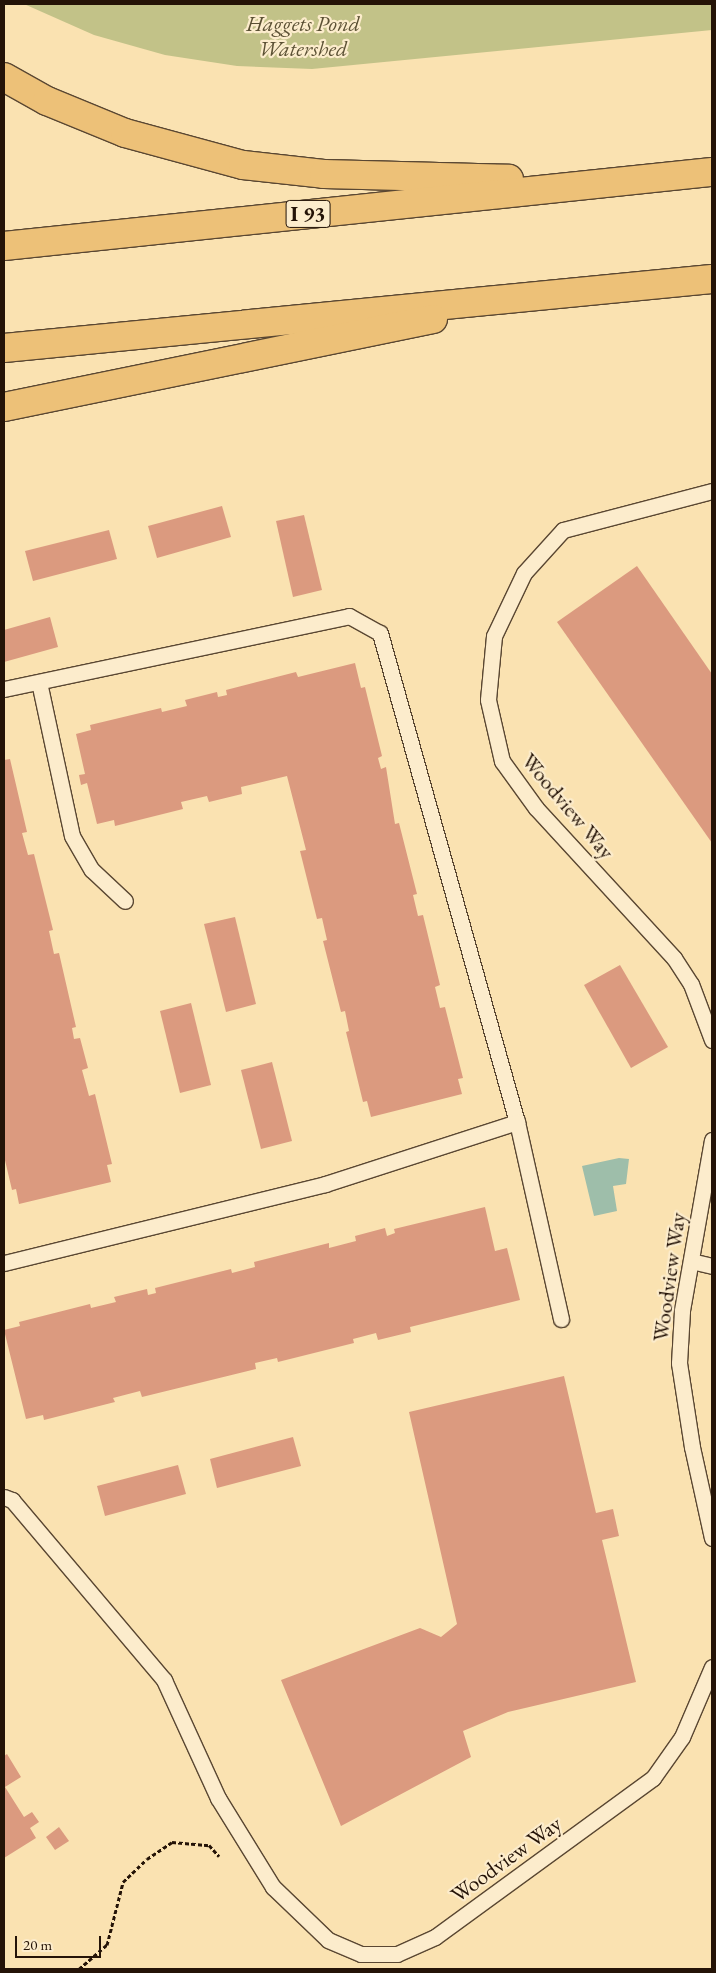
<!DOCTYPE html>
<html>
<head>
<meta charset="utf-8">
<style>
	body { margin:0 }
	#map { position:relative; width:716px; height:1973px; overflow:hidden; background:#fae2b1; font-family:"EB Garamond",serif }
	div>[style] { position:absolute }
	.green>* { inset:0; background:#c2c288 }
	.water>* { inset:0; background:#9ebeaa }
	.building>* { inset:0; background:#db9a7f }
	.path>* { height:3px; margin-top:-1.5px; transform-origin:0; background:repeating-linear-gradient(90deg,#241307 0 4px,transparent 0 6.5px) }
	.roads { filter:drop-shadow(1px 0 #5a4732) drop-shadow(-1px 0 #5a4732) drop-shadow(0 1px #5a4732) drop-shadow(0 -1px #5a4732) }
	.service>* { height:15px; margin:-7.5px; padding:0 7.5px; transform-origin:7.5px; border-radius:7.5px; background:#fceccc }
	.motorway>* { height:28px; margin:-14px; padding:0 14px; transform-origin:14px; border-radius:14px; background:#edc178 }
	span { translate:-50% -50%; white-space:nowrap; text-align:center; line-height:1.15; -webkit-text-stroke:4.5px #fceccc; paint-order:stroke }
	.shield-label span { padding:1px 4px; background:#fceccc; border:1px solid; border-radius:4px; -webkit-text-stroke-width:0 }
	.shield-label { font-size:21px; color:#241307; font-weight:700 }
	.park-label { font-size:22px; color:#5b5034; font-style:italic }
	.street-label { font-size:22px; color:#241307 }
	.frame { position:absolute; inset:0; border:5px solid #241307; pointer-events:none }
	.scale { position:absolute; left:15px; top:1936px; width:86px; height:22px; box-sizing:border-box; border:2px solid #241307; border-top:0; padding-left:6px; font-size:15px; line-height:18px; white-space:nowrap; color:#241307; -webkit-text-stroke:4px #fceccc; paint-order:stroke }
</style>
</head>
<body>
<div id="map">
	<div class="green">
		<div style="clip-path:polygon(24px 4px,712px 4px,712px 30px,312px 69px,237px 66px,165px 55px,94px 35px)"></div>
	</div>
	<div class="water">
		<div style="clip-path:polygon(619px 1158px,629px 1159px,626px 1184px,613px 1186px,617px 1211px,594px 1216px,582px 1166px)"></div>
	</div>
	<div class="building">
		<div style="clip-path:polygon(222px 506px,231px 537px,157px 558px,148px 526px)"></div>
		<div style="clip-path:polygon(304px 515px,322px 590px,293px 597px,276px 521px)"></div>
		<div style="clip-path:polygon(109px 530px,117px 559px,33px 581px,25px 551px)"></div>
		<div style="clip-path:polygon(637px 566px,712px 674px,712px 843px,557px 622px)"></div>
		<div style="clip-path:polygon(50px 617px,58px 647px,4px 662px,4px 630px)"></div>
		<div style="clip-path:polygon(355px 663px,361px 688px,365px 687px,382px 756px,378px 758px,381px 769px,386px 767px,395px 824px,399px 823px,417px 894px,413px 895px,418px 916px,423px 915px,440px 985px,435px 987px,440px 1008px,445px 1007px,463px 1078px,458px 1079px,462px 1094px,371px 1117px,367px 1101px,363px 1102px,346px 1032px,349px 1031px,345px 1011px,341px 1012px,323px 941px,327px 940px,322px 918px,317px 919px,300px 851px,306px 850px,287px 776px,241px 787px,242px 794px,209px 802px,207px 796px,181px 802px,183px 809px,115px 826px,114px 820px,97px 824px,87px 783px,81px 785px,79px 775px,85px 774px,76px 734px,91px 730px,90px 725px,161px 708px,162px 712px,187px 706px,185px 700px,217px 692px,218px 697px,227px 695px,226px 690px,296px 672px,298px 677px)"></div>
		<div style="clip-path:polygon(10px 759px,27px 832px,22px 833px,28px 855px,34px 854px,53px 930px,49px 931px,54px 954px,59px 953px,76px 1027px,72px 1028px,74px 1039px,80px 1038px,88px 1068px,82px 1070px,89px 1096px,95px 1094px,112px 1164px,107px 1165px,111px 1182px,19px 1204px,16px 1189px,12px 1190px,4px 1156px,4px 760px)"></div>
		<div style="clip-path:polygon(235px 917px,256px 1004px,226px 1012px,204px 924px)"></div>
		<div style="clip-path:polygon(620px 965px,668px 1047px,631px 1068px,584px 985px)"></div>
		<div style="clip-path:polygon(191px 1003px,211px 1085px,180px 1093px,160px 1011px)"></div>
		<div style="clip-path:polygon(272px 1062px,292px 1141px,261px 1149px,241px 1070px)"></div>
		<div style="clip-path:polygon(485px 1207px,495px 1251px,507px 1248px,520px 1300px,410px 1327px,411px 1332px,378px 1340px,376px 1333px,353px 1339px,354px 1343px,278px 1362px,277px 1358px,255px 1363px,256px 1369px,142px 1397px,140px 1391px,113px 1398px,115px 1402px,44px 1420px,43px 1415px,26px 1419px,4px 1330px,20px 1326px,19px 1322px,90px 1304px,91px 1308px,116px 1302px,114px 1297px,147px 1289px,148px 1295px,156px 1293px,155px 1288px,231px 1269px,232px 1273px,255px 1267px,254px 1262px,329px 1243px,329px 1248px,356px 1241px,355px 1236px,385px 1228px,387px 1236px,395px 1233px,394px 1229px)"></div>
		<div style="clip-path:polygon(564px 1376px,596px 1513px,613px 1509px,619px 1536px,602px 1540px,636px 1682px,508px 1712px,463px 1731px,471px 1757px,341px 1826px,281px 1680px,420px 1628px,441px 1637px,457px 1624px,409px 1412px)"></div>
		<div style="clip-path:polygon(293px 1437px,301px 1466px,217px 1488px,210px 1459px)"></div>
		<div style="clip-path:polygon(178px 1465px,186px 1494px,105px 1516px,97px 1486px)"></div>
		<div style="clip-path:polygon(7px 1754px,21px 1777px,5px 1787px,24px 1817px,32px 1812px,39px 1822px,30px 1828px,36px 1838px,4px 1858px,4px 1756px)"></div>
		<div style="clip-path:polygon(59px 1827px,69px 1841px,55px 1850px,46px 1837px)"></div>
	</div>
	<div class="path">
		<div style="left:79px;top:1969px;width:37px;rotate:-41deg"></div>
		<div style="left:107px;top:1945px;width:65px;rotate:-75.7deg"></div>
		<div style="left:123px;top:1882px;width:33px;rotate:-44deg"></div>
		<div style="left:147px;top:1859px;width:30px;rotate:-34deg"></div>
		<div style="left:172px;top:1842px;width:37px;rotate:5deg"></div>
		<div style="left:209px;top:1845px;width:15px;rotate:48deg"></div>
	</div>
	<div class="roads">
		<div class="service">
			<div style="left:712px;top:491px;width:154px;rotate:165.3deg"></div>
			<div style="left:563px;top:530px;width:58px;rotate:132.2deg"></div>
			<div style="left:524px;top:573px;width:70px;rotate:115.5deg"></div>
			<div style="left:494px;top:636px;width:64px;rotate:95.4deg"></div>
			<div style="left:488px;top:700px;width:63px;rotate:77.1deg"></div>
			<div style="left:502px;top:761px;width:58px;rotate:54.1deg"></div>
			<div style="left:536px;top:808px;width:204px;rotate:47.4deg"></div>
			<div style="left:674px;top:958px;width:31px;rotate:57deg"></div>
			<div style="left:691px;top:984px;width:60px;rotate:69.4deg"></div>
			<div style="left:39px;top:682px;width:157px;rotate:77.9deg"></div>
			<div style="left:72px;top:836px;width:39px;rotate:60deg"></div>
			<div style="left:92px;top:870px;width:45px;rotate:43.2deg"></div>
			<div style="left:4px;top:689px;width:353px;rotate:-11.9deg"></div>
			<div style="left:349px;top:616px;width:35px;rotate:29deg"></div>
			<div style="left:380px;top:633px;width:508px;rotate:74.35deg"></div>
			<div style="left:517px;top:1122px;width:202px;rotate:77.4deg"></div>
			<div style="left:712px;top:1140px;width:174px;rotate:100deg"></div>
			<div style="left:682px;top:1311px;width:52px;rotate:93.3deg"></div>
			<div style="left:679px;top:1363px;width:85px;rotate:81.2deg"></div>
			<div style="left:692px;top:1447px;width:93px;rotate:77.6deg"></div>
			<div style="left:691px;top:1261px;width:22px;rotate:13deg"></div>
			<div style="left:4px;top:1263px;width:331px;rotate:-13.8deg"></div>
			<div style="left:325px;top:1184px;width:202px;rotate:-17.9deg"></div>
			<div style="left:4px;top:1497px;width:9px;rotate:21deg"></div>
			<div style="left:12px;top:1500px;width:236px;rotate:49.8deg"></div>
			<div style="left:164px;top:1680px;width:130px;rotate:65.4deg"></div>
			<div style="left:218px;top:1798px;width:105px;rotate:58.3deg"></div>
			<div style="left:273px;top:1887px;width:76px;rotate:43.9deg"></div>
			<div style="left:328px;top:1940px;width:36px;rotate:23deg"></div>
			<div style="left:361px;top:1954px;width:36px"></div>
			<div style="left:397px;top:1954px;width:42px;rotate:-24.1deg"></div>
			<div style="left:435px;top:1937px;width:270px;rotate:-36.1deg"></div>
			<div style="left:653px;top:1778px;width:50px;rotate:-54.7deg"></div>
			<div style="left:682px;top:1737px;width:76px;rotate:-66.8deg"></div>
		</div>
		<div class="motorway">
			<div style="left:4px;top:77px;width:49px;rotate:29.2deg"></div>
			<div style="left:47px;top:101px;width:84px;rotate:22.3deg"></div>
			<div style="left:125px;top:133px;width:122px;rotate:15.2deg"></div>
			<div style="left:243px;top:165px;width:81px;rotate:6.3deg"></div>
			<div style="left:324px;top:174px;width:185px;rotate:1.5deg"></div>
			<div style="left:4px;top:246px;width:712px;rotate:-5.97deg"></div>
			<div style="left:4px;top:348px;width:711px;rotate:-5.57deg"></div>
			<div style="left:4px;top:407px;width:438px;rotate:-11.6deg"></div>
		</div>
	</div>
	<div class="shield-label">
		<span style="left:308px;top:214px">I 93</span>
	</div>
	<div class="park-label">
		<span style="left:303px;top:36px">Haggets Pond<br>Watershed</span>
	</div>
	<div class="street-label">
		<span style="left:568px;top:806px;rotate:50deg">Woodview Way</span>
		<span style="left:669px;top:1277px;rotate:-82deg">Woodview Way</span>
		<span style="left:506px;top:1859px;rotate:-36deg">Woodview Way</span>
	</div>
	<div class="frame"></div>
	<div class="scale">20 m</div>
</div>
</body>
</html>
